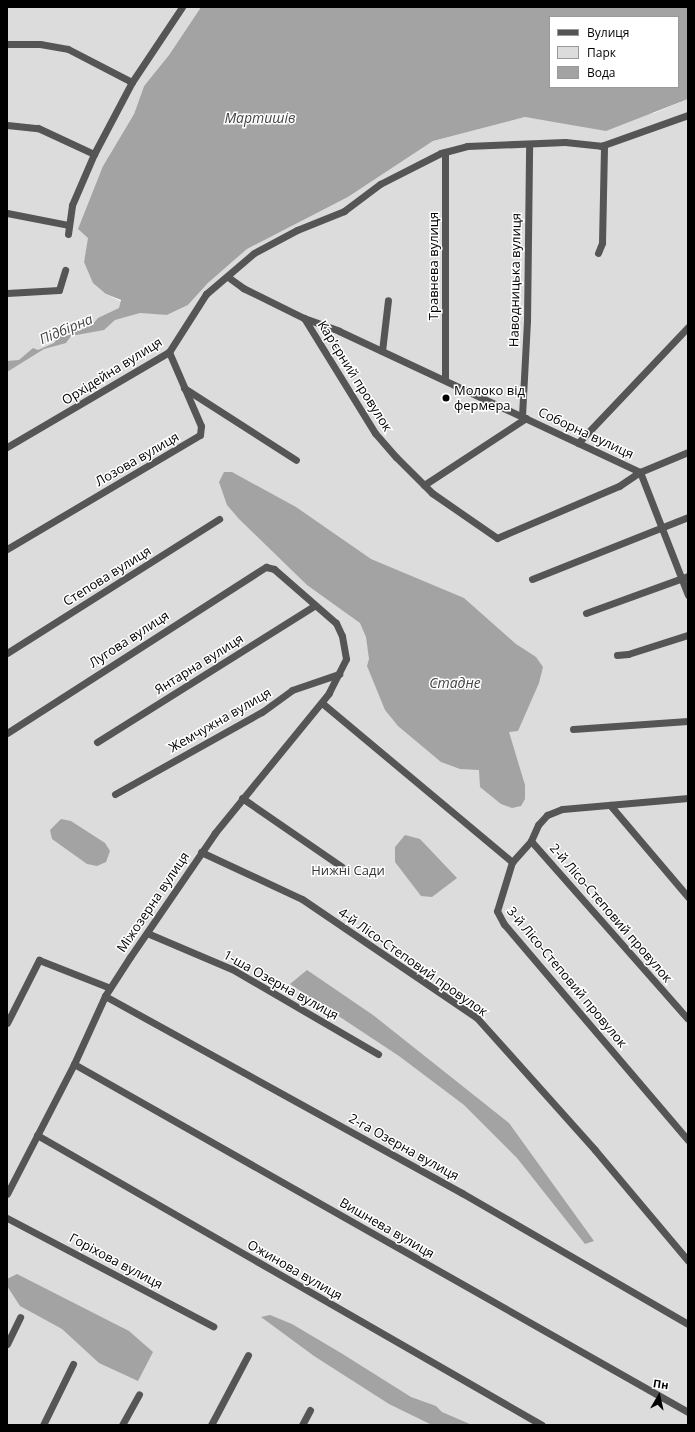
<!DOCTYPE html>
<html>
<head>
<meta charset="utf-8">
<style>
	body { margin:0 }
	#map { position:relative; width:695px; height:1432px; overflow:hidden; background:#fff; font-family:"Open Sans",sans-serif }
	div>[style] { position:absolute }
	.green>* { inset:0; background:#dcdcdc }
	.water>* { inset:0; background:#a3a3a3 }
	.minor>* { height:7px; margin:-3.5px; padding:0 3.5px; transform-origin:3.5px; border-radius:3.5px; background:#555 }
	.dots>* { width:11px; height:11px; translate:-50% -50%; box-sizing:border-box; border:2px solid #fff; border-radius:50% }
	span { translate:-50% -50%; white-space:nowrap; text-align:center; line-height:1.15; -webkit-text-stroke:3px #fff; paint-order:stroke }
	.street-label { font-size:13px; color:#000 }
	.poi-label { font-size:13px; color:#000 }
	.left { translate:0 -50%; text-align:left }
	.park-label { font-size:13px; color:#333 }
	.water-label { font-size:14px; color:#444; font-style:italic }
	.frame { position:absolute; inset:0; border:8px solid #000; pointer-events:none }
	.legend { position:absolute; left:549px; top:16px; width:130px; height:72px; box-sizing:border-box; background:#fff; border:1px solid #999; margin:0; padding:5px 7px; list-style:none; font-size:12px; color:#000 }
	.legend li { display:flex; align-items:center; gap:8px; height:20px }
	.legend b { width:20px; border:1px solid #999 }
	.north { position:absolute; left:639px; top:1376px; width:40px; height:40px; -webkit-text-stroke:3px #fff; paint-order:stroke; rotate:9deg; font-size:11px; font-weight:700; line-height:16px; text-align:center; color:#000 }
	.north::after { content:''; display:block; margin:auto; width:14px; height:18px; background:#000; clip-path:polygon(50% 0,100% 100%,50% 72%,0 100%) }
</style>
</head>
<body>
<div id="map">
	<div class="green">
		<div style="clip-path:polygon(7px 7px,201px 7px,169px 55px,144px 86px,134px 114px,103px 166px,84px 262px,106px 294px,145px 313px,158px 314px,167px 315px,188px 305px,208px 283px,247px 249px,348px 197px,433px 141px,525px 117px,561px 122px,654px 113px,688px 99px,688px 1425px,7px 1425px)"></div>
	</div>
	<div class="water">
		<div style="clip-path:polygon(evenodd,201px 7px,688px 7px,688px 99px,606px 131px,525px 117px,433px 141px,348px 197px,247px 249px,208px 283px,188px 305px,167px 315px,140px 313px,115px 320px,104px 330px,71px 336px,66px 343px,44px 349px,7px 372px,7px 361px,19px 360px,33px 348px,38px 350px,54px 343px,60px 335px,92px 325px,98px 318px,119px 308px,121px 300px,106px 294px,93px 283px,84px 262px,88px 238px,78px 229px,103px 166px,134px 114px,144px 86px,169px 55px,201px 7px,550px 17px,678px 17px,678px 87px,550px 87px,550px 17px)"></div>
		<div style="clip-path:polygon(224px 472px,232px 472px,296px 507px,371px 559px,464px 598px,516px 644px,536px 657px,543px 667px,539px 683px,518px 731px,509px 732px,525px 785px,525px 799px,521px 806px,512px 808px,501px 804px,480px 787px,479px 770px,460px 769px,441px 762px,398px 726px,385px 710px,367px 666px,369px 659px,366px 637px,360px 623px,307px 585px,239px 519px,227px 505px,219px 482px)"></div>
		<div style="clip-path:polygon(61px 819px,71px 821px,105px 843px,110px 851px,106px 862px,97px 866px,87px 864px,52px 839px,50px 830px)"></div>
		<div style="clip-path:polygon(405px 835px,420px 839px,457px 878px,432px 897px,421px 896px,395px 862px,395px 847px)"></div>
		<div style="clip-path:polygon(307px 970px,373px 1015px,509px 1123px,594px 1241px,585px 1244px,517px 1158px,464px 1105px,399px 1056px,290px 984px)"></div>
		<div style="clip-path:polygon(17px 1274px,129px 1331px,153px 1352px,138px 1381px,99px 1363px,62px 1329px,20px 1306px,7px 1286px,7px 1279px)"></div>
		<div style="clip-path:polygon(270px 1315px,292px 1324px,341px 1353px,411px 1397px,436px 1406px,442px 1412px,472px 1425px,432px 1425px,389px 1404px,314px 1356px,261px 1317px)"></div>
	</div>
	<div class="minor">
		<div style="left:7px;top:44px;width:33px"></div>
		<div style="left:40px;top:44px;width:28px;rotate:10deg"></div>
		<div style="left:68px;top:49px;width:72px;rotate:27.3deg"></div>
		<div style="left:7px;top:125px;width:31px;rotate:6deg"></div>
		<div style="left:38px;top:128px;width:62px;rotate:24.9deg"></div>
		<div style="left:7px;top:213px;width:62px;rotate:11.1deg"></div>
		<div style="left:68px;top:234px;width:29px;rotate:-82deg"></div>
		<div style="left:72px;top:205px;width:56px;rotate:-66.7deg"></div>
		<div style="left:94px;top:154px;width:81px;rotate:-62.2deg"></div>
		<div style="left:132px;top:82px;width:90px;rotate:-56.3deg"></div>
		<div style="left:598px;top:253px;width:11px;rotate:-68deg"></div>
		<div style="left:602px;top:243px;width:98px;rotate:-88.8deg"></div>
		<div style="left:228px;top:277px;width:19px;rotate:36deg"></div>
		<div style="left:243px;top:288px;width:68px;rotate:26.2deg"></div>
		<div style="left:304px;top:318px;width:37px;rotate:20deg"></div>
		<div style="left:339px;top:331px;width:332px;rotate:25.1deg"></div>
		<div style="left:640px;top:472px;width:132px;rotate:68.7deg"></div>
		<div style="left:7px;top:293px;width:52px;rotate:-3.3deg"></div>
		<div style="left:59px;top:290px;width:21px;rotate:-73deg"></div>
		<div style="left:304px;top:318px;width:135px;rotate:58.3deg"></div>
		<div style="left:375px;top:433px;width:32px;rotate:49deg"></div>
		<div style="left:396px;top:457px;width:51px;rotate:45deg"></div>
		<div style="left:432px;top:493px;width:79px;rotate:34.7deg"></div>
		<div style="left:497px;top:538px;width:133px;rotate:-23.1deg"></div>
		<div style="left:619px;top:486px;width:25px;rotate:-34deg"></div>
		<div style="left:640px;top:472px;width:52px;rotate:-22.6deg"></div>
		<div style="left:382px;top:351px;width:51px;rotate:-83.3deg"></div>
		<div style="left:445px;top:380px;width:228px;rotate:-90deg"></div>
		<div style="left:184px;top:388px;width:133px;rotate:32.7deg"></div>
		<div style="left:522px;top:416px;width:95px;rotate:-87deg"></div>
		<div style="left:527px;top:321px;width:176px;rotate:-89.3deg"></div>
		<div style="left:578px;top:443px;width:160px;rotate:-46.5deg"></div>
		<div style="left:7px;top:447px;width:188px;rotate:-30.4deg"></div>
		<div style="left:169px;top:352px;width:69px;rotate:-57.5deg"></div>
		<div style="left:206px;top:294px;width:63px;rotate:-40.5deg"></div>
		<div style="left:254px;top:253px;width:49px;rotate:-28.1deg"></div>
		<div style="left:297px;top:230px;width:51px;rotate:-22deg"></div>
		<div style="left:344px;top:211px;width:45px;rotate:-36.9deg"></div>
		<div style="left:380px;top:184px;width:68px;rotate:-26.9deg"></div>
		<div style="left:441px;top:153px;width:27px;rotate:-15deg"></div>
		<div style="left:467px;top:146px;width:98px;rotate:-2.3deg"></div>
		<div style="left:565px;top:142px;width:36px;rotate:6deg"></div>
		<div style="left:601px;top:146px;width:92px;rotate:-19.6deg"></div>
		<div style="left:424px;top:485px;width:122px;rotate:-33.3deg"></div>
		<div style="left:7px;top:549px;width:224px;rotate:-30.6deg"></div>
		<div style="left:200px;top:435px;width:9px;rotate:-84deg"></div>
		<div style="left:201px;top:426px;width:81px;rotate:-113.4deg"></div>
		<div style="left:532px;top:579px;width:168px;rotate:-21.7deg"></div>
		<div style="left:586px;top:613px;width:109px;rotate:-19.9deg"></div>
		<div style="left:7px;top:653px;width:251px;rotate:-32.3deg"></div>
		<div style="left:617px;top:655px;width:11px;rotate:-5deg"></div>
		<div style="left:628px;top:654px;width:63px;rotate:-17.6deg"></div>
		<div style="left:322px;top:703px;width:248px;rotate:39.9deg"></div>
		<div style="left:573px;top:729px;width:115px;rotate:-4deg"></div>
		<div style="left:7px;top:733px;width:308px;rotate:-32.7deg"></div>
		<div style="left:266px;top:567px;width:8px;rotate:14deg"></div>
		<div style="left:274px;top:569px;width:82px;rotate:41.1deg"></div>
		<div style="left:336px;top:623px;width:14px;rotate:65deg"></div>
		<div style="left:342px;top:636px;width:23px;rotate:80deg"></div>
		<div style="left:346px;top:659px;width:38px;rotate:117deg"></div>
		<div style="left:329px;top:693px;width:181px;rotate:129.2deg"></div>
		<div style="left:215px;top:833px;width:150px;rotate:124.4deg"></div>
		<div style="left:130px;top:957px;width:46px;rotate:122.7deg"></div>
		<div style="left:105px;top:996px;width:75px;rotate:114.5deg"></div>
		<div style="left:74px;top:1064px;width:146px;rotate:117.3deg"></div>
		<div style="left:97px;top:742px;width:256px;rotate:-32.1deg"></div>
		<div style="left:115px;top:794px;width:168px;rotate:-29.2deg"></div>
		<div style="left:262px;top:712px;width:37px;rotate:-36deg"></div>
		<div style="left:292px;top:690px;width:50px;rotate:-18.8deg"></div>
		<div style="left:242px;top:798px;width:121px;rotate:34.6deg"></div>
		<div style="left:688px;top:798px;width:126px;rotate:175deg"></div>
		<div style="left:562px;top:809px;width:16px;rotate:158deg"></div>
		<div style="left:547px;top:815px;width:13px;rotate:132deg"></div>
		<div style="left:538px;top:825px;width:17px;rotate:114deg"></div>
		<div style="left:531px;top:841px;width:28px;rotate:132deg"></div>
		<div style="left:512px;top:862px;width:51px;rotate:107deg"></div>
		<div style="left:497px;top:911px;width:15px;rotate:62deg"></div>
		<div style="left:504px;top:924px;width:284px;rotate:49.6deg"></div>
		<div style="left:610px;top:805px;width:121px;rotate:49.7deg"></div>
		<div style="left:531px;top:841px;width:237px;rotate:48.6deg"></div>
		<div style="left:201px;top:852px;width:111px;rotate:25deg"></div>
		<div style="left:302px;top:899px;width:212px;rotate:34.2deg"></div>
		<div style="left:477px;top:1018px;width:177px;rotate:48.2deg"></div>
		<div style="left:595px;top:1150px;width:145px;rotate:50deg"></div>
		<div style="left:147px;top:933px;width:92px;rotate:23deg"></div>
		<div style="left:232px;top:969px;width:169px;rotate:30.2deg"></div>
		<div style="left:105px;top:996px;width:408px;rotate:28.9deg"></div>
		<div style="left:462px;top:1193px;width:261px;rotate:30.1deg"></div>
		<div style="left:7px;top:1023px;width:71px;rotate:-63.1deg"></div>
		<div style="left:39px;top:960px;width:76px;rotate:21.5deg"></div>
		<div style="left:74px;top:1064px;width:706px;rotate:29.54deg"></div>
		<div style="left:37px;top:1135px;width:582px;rotate:29.87deg"></div>
		<div style="left:7px;top:1218px;width:233px;rotate:27.7deg"></div>
		<div style="left:7px;top:1344px;width:30px;rotate:-64deg"></div>
		<div style="left:43px;top:1425px;width:68px;rotate:-63.8deg"></div>
		<div style="left:122px;top:1425px;width:35px;rotate:-61deg"></div>
		<div style="left:211px;top:1425px;width:79px;rotate:-62.1deg"></div>
		<div style="left:302px;top:1425px;width:17px;rotate:-62deg"></div>
	</div>
	<div class="dots">
		<div style="left:446px;top:398px;background:#000"></div>
	</div>
	<div class="street-label">
		<span style="left:433px;top:266px;rotate:-90deg">Травнева вулиця</span>
		<span style="left:515px;top:280px;rotate:-89deg">Наводницька вулиця</span>
		<span style="left:112px;top:371px;rotate:-32deg">Орхідейна вулиця</span>
		<span style="left:355px;top:376px;rotate:58deg">Карʼєрний провулок</span>
		<span style="left:586px;top:433px;rotate:25deg">Соборна вулиця</span>
		<span style="left:137px;top:459px;rotate:-30deg">Лозова вулиця</span>
		<span style="left:107px;top:576px;rotate:-32deg">Степова вулиця</span>
		<span style="left:129px;top:639px;rotate:-33deg">Лугова вулиця</span>
		<span style="left:199px;top:664px;rotate:-32deg">Янтарна вулиця</span>
		<span style="left:220px;top:720px;rotate:-30deg">Жемчужна вулиця</span>
		<span style="left:153px;top:902px;rotate:-56deg">Міжозерна вулиця</span>
		<span style="left:611px;top:913px;rotate:49deg">2-й Лісо-Степовий провулок</span>
		<span style="left:413px;top:962px;rotate:35deg">4-й Лісо-Степовий провулок</span>
		<span style="left:567px;top:977px;rotate:50deg">3-й Лісо-Степовий провулок</span>
		<span style="left:281px;top:985px;rotate:29deg">1-ша Озерна вулиця</span>
		<span style="left:404px;top:1147px;rotate:29deg">2-га Озерна вулиця</span>
		<span style="left:387px;top:1228px;rotate:30deg">Вишнева вулиця</span>
		<span style="left:116px;top:1261px;rotate:28deg">Горіхова вулиця</span>
		<span style="left:295px;top:1270px;rotate:30deg">Ожинова вулиця</span>
	</div>
	<div class="poi-label">
		<span class="left" style="left:454px;top:398px">Молоко від<br>фермера</span>
	</div>
	<div class="park-label">
		<span style="left:348px;top:870px">Нижні Сади</span>
	</div>
	<div class="water-label">
		<span style="left:260px;top:118px">Мартишів</span>
		<span style="left:66px;top:329px;rotate:-23deg">Підбірна</span>
		<span style="left:455px;top:683px">Стадне</span>
	</div>
	<div class="frame"></div>
	<ul class="legend">
	<li><b style="height:5px;background:#555"></b>Вулиця</li>
	<li><b style="height:11px;background:#dcdcdc"></b>Парк</li>
	<li><b style="height:11px;background:#a3a3a3"></b>Вода</li>
	</ul>
	<div class="north">Пн</div>
</div>
</body>
</html>
